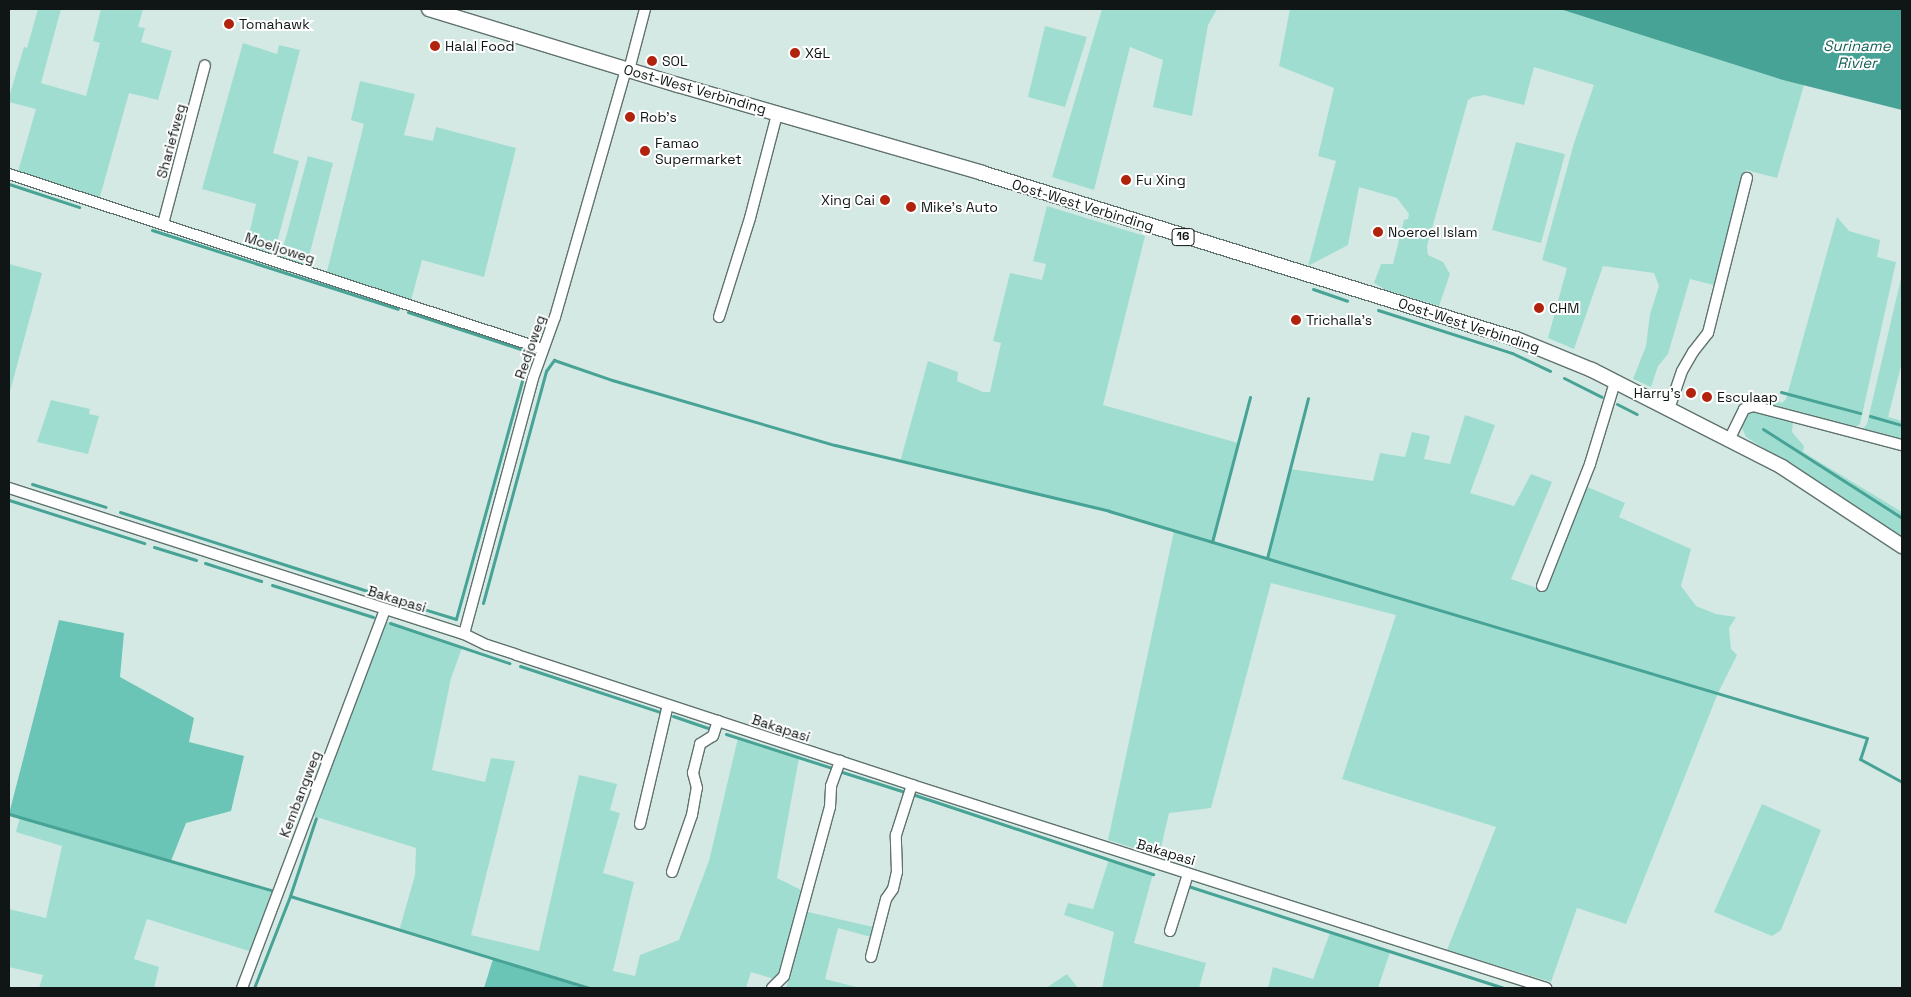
<!DOCTYPE html>
<html>
<head>
<meta charset="utf-8">
<style>
	body { margin:0 }
	#map { position:relative; width:1911px; height:997px; overflow:hidden; background:#d4e9e4; font-family:"Space Grotesk",sans-serif }
	div>[style] { position:absolute }
	.green>* { inset:0; background:#a0ddd1 }
	.forest>* { inset:0; background:#6ac5b6 }
	.water>* { inset:0; background:#47a395 }
	.stream>* { height:3px; margin:-1.5px; padding:0 1.5px; transform-origin:1.5px; border-radius:1.5px; background:#47a395 }
	.roads { filter:drop-shadow(1px 0 #5f726e) drop-shadow(-1px 0 #5f726e) drop-shadow(0 1px #5f726e) drop-shadow(0 -1px #5f726e) }
	.minor>* { height:10px; margin:-5px; padding:0 5px; transform-origin:5px; border-radius:5px; background:#fff }
	.major>* { height:14px; margin:-7px; padding:0 7px; transform-origin:7px; border-radius:7px; background:#fff }
	.dots>* { width:14px; height:14px; translate:-50% -50%; box-sizing:border-box; border:2px solid #fff; border-radius:50% }
	span { translate:-50% -50%; white-space:nowrap; text-align:center; line-height:1.15; -webkit-text-stroke:4px #fff; paint-order:stroke }
	.shield-label span { padding:1px 4px; background:#fff; border:1px solid; border-radius:4px; -webkit-text-stroke-width:0 }
	.shield-label { font-size:12px; color:#0f1615; font-weight:700 }
	.poi-label { font-size:14px; color:#0f1615 }
	.left { translate:0 -50%; text-align:left }
	.right { translate:-100% -50%; text-align:right }
	.street-label { font-size:14px; color:#0f1615 }
	.water-label { font-size:15px; color:#176258; font-style:italic }
	.frame { position:absolute; inset:0; border:10px solid #0f1615; pointer-events:none }
</style>
</head>
<body>
<div id="map">
	<div class="green">
		<div style="clip-path:polygon(38px 9px,61px 9px,41px 83px,86px 96px,100px 43px,93px 41px,101px 9px,143px 9px,138px 27px,145px 28px,141px 42px,172px 51px,158px 100px,129px 93px,99px 200px,17px 175px,36px 109px,9px 102px,9px 97px,24px 47px,27px 48px)"></div>
		<div style="clip-path:polygon(1102px 9px,1217px 9px,1208px 25px,1192px 116px,1153px 107px,1163px 60px,1130px 47px,1094px 190px,1052px 177px)"></div>
		<div style="clip-path:polygon(1290px 9px,1560px 9px,1804px 85px,1777px 178px,1746px 170px,1717px 286px,1690px 279px,1668px 354px,1658px 366px,1651px 387px,1633px 379px,1646px 346px,1650px 314px,1659px 286px,1654px 273px,1603px 266px,1574px 349px,1548px 338px,1567px 268px,1542px 260px,1574px 143px,1594px 85px,1534px 67px,1524px 105px,1484px 95px,1473px 97px,1468px 100px,1427px 246px,1428px 255px,1443px 262px,1450px 274px,1439px 306px,1386px 290px,1374px 283px,1381px 264px,1393px 264px,1404px 220px,1408px 219px,1409px 214px,1397px 198px,1359px 187px,1348px 245px,1308px 266px,1336px 161px,1318px 156px,1334px 88px,1279px 66px)"></div>
		<div style="clip-path:polygon(1045px 26px,1087px 37px,1065px 107px,1028px 97px)"></div>
		<div style="clip-path:polygon(243px 43px,277px 54px,279px 45px,300px 50px,273px 153px,299px 161px,273px 257px,246px 248px,256px 204px,202px 189px)"></div>
		<div style="clip-path:polygon(360px 81px,415px 94px,404px 135px,433px 141px,436px 127px,516px 148px,484px 277px,422px 260px,410px 304px,326px 275px,364px 124px,351px 120px)"></div>
		<div style="clip-path:polygon(1516px 142px,1565px 154px,1541px 243px,1492px 230px)"></div>
		<div style="clip-path:polygon(308px 156px,333px 163px,306px 268px,280px 259px)"></div>
		<div style="clip-path:polygon(1047px 206px,1145px 236px,1103px 405px,1238px 443px,1212px 542px,1267px 558px,1290px 469px,1373px 481px,1380px 453px,1405px 457px,1412px 432px,1430px 436px,1424px 459px,1450px 464px,1465px 415px,1495px 425px,1470px 493px,1514px 506px,1531px 474px,1552px 482px,1511px 579px,1543px 590px,1585px 486px,1625px 503px,1619px 517px,1691px 549px,1681px 586px,1696px 606px,1716px 614px,1736px 617px,1729px 628px,1731px 649px,1737px 655px,1718px 693px,1626px 924px,1577px 908px,1551px 982px,1447px 950px,1496px 827px,1342px 779px,1396px 615px,1271px 583px,1211px 808px,1169px 813px,1159px 856px,1108px 840px,1174px 531px,1109px 511px,900px 462px,928px 361px,958px 372px,957px 381px,983px 392px,990px 392px,1001px 343px,993px 341px,1010px 273px,1042px 280px,1046px 264px,1033px 261px)"></div>
		<div style="clip-path:polygon(1837px 217px,1849px 231px,1880px 240px,1877px 257px,1896px 262px,1860px 424px,1851px 430px,1761px 406px,1766px 398px,1782px 403px,1786px 399px)"></div>
		<div style="clip-path:polygon(9px 264px,42px 273px,9px 395px)"></div>
		<div style="clip-path:polygon(1902px 274px,1902px 362px,1888px 417px,1902px 421px,1902px 443px,1863px 429px,1867px 424px)"></div>
		<div style="clip-path:polygon(51px 400px,90px 409px,89px 414px,99px 416px,88px 454px,37px 442px)"></div>
		<div style="clip-path:polygon(1753px 412px,1793px 422px,1792px 432px,1804px 446px,1803px 452px,1902px 512px,1902px 537px,1746px 437px,1742px 428px,1742px 422px,1745px 416px)"></div>
		<div style="clip-path:polygon(384px 621px,462px 648px,451px 678px,432px 770px,485px 782px,491px 758px,515px 761px,471px 935px,539px 951px,579px 775px,617px 784px,610px 810px,620px 813px,603px 873px,634px 882px,613px 971px,635px 976px,640px 955px,679px 940px,709px 861px,738px 738px,799px 758px,777px 878px,805px 892px,783px 971px,774px 979px,751px 972px,746px 988px,589px 988px,399px 931px,415px 875px,416px 848px,310px 815px)"></div>
		<div style="clip-path:polygon(1762px 804px,1821px 830px,1781px 930px,1772px 936px,1714px 912px)"></div>
		<div style="clip-path:polygon(20px 817px,275px 891px,252px 952px,147px 919px,134px 959px,159px 967px,154px 988px,39px 988px,43px 975px,9px 967px,9px 909px,46px 918px,62px 846px,16px 832px)"></div>
		<div style="clip-path:polygon(1109px 859px,1153px 874px,1134px 943px,1206px 963px,1199px 988px,1102px 988px,1114px 932px,1064px 915px,1068px 903px,1093px 909px)"></div>
		<div style="clip-path:polygon(808px 912px,873px 927px,871px 937px,838px 928px,825px 979px,860px 988px,786px 988px)"></div>
		<div style="clip-path:polygon(1330px 933px,1390px 952px,1378px 988px,1268px 988px,1273px 967px,1313px 979px)"></div>
		<div style="clip-path:polygon(1067px 974px,1078px 988px,1046px 988px)"></div>
	</div>
	<div class="forest">
		<div style="clip-path:polygon(59px 620px,124px 633px,120px 677px,194px 718px,189px 742px,244px 756px,231px 811px,186px 823px,171px 861px,9px 814px)"></div>
		<div style="clip-path:polygon(493px 959px,589px 988px,484px 988px)"></div>
	</div>
	<div class="water">
		<div style="clip-path:polygon(1560px 9px,1902px 9px,1902px 110px,1783px 80px)"></div>
	</div>
	<div class="stream">
		<div style="left:9px;top:184px;width:74px;rotate:18.2deg"></div>
		<div style="left:152px;top:230px;width:258px;rotate:17.8deg"></div>
		<div style="left:1313px;top:289px;width:36px;rotate:19deg"></div>
		<div style="left:1378px;top:310px;width:141px;rotate:17.8deg"></div>
		<div style="left:1512px;top:353px;width:42px;rotate:25.3deg"></div>
		<div style="left:408px;top:312px;width:128px;rotate:18.2deg"></div>
		<div style="left:530px;top:352px;width:277px;rotate:105.5deg"></div>
		<div style="left:456px;top:619px;width:37px;rotate:-163deg"></div>
		<div style="left:1564px;top:378px;width:42px;rotate:26.6deg"></div>
		<div style="left:1781px;top:392px;width:82px;rotate:14.9deg"></div>
		<div style="left:1617px;top:404px;width:22px;rotate:27deg"></div>
		<div style="left:1870px;top:416px;width:33px;rotate:16deg"></div>
		<div style="left:1763px;top:429px;width:165px;rotate:32.6deg"></div>
		<div style="left:32px;top:484px;width:77px;rotate:17.3deg"></div>
		<div style="left:9px;top:500px;width:142px;rotate:17.7deg"></div>
		<div style="left:120px;top:512px;width:309px;rotate:17.7deg"></div>
		<div style="left:1212px;top:542px;width:150px;rotate:-75.3deg"></div>
		<div style="left:154px;top:547px;width:44px;rotate:17.2deg"></div>
		<div style="left:1267px;top:558px;width:165px;rotate:-75.6deg"></div>
		<div style="left:205px;top:563px;width:59px;rotate:17.8deg"></div>
		<div style="left:272px;top:585px;width:106px;rotate:17.6deg"></div>
		<div style="left:483px;top:603px;width:240px;rotate:-74.8deg"></div>
		<div style="left:546px;top:371px;width:14px;rotate:-54deg"></div>
		<div style="left:554px;top:360px;width:61px;rotate:19deg"></div>
		<div style="left:612px;top:380px;width:232px;rotate:16.3deg"></div>
		<div style="left:835px;top:445px;width:282px;rotate:13.5deg"></div>
		<div style="left:1109px;top:511px;width:791px;rotate:16.67deg"></div>
		<div style="left:1867px;top:738px;width:22px;rotate:108deg"></div>
		<div style="left:1860px;top:759px;width:48px;rotate:28.7deg"></div>
		<div style="left:390px;top:623px;width:126px;rotate:18.6deg"></div>
		<div style="left:520px;top:666px;width:151px;rotate:18.2deg"></div>
		<div style="left:673px;top:716px;width:40px;rotate:18.9deg"></div>
		<div style="left:726px;top:734px;width:111px;rotate:17.8deg"></div>
		<div style="left:842px;top:772px;width:66px;rotate:17.6deg"></div>
		<div style="left:915px;top:795px;width:251px;rotate:18.4deg"></div>
		<div style="left:9px;top:814px;width:273px;rotate:16.2deg"></div>
		<div style="left:1188px;top:886px;width:331px;rotate:17.9deg"></div>
		<div style="left:290px;top:896px;width:313px;rotate:17.1deg"></div>
		<div style="left:254px;top:988px;width:99px;rotate:-68.6deg"></div>
		<div style="left:290px;top:896px;width:82px;rotate:-71.6deg"></div>
	</div>
	<div class="roads">
		<div class="minor">
			<div style="left:629px;top:70px;width:63px;rotate:-75.3deg"></div>
			<div style="left:9px;top:174px;width:562px;rotate:18.14deg"></div>
			<div style="left:163px;top:224px;width:164px;rotate:-75.2deg"></div>
			<div style="left:719px;top:317px;width:104px;rotate:-72.6deg"></div>
			<div style="left:750px;top:218px;width:107px;rotate:-75.4deg"></div>
			<div style="left:1669px;top:409px;width:40px;rotate:-71.1deg"></div>
			<div style="left:1682px;top:371px;width:22px;rotate:-60deg"></div>
			<div style="left:1693px;top:352px;width:24px;rotate:-52deg"></div>
			<div style="left:1708px;top:333px;width:160px;rotate:-75.9deg"></div>
			<div style="left:1729px;top:440px;width:34px;rotate:-64deg"></div>
			<div style="left:1744px;top:409px;width:9px;rotate:-18deg"></div>
			<div style="left:1753px;top:406px;width:154px;rotate:14.7deg"></div>
			<div style="left:9px;top:488px;width:478px;rotate:17.8deg"></div>
			<div style="left:464px;top:634px;width:25px;rotate:26deg"></div>
			<div style="left:487px;top:645px;width:32px;rotate:18deg"></div>
			<div style="left:517px;top:655px;width:416px;rotate:18.2deg"></div>
			<div style="left:912px;top:785px;width:666px;rotate:17.75deg"></div>
			<div style="left:1542px;top:586px;width:131px;rotate:-68.5deg"></div>
			<div style="left:1590px;top:464px;width:86px;rotate:-73deg"></div>
			<div style="left:464px;top:634px;width:265px;rotate:-74.9deg"></div>
			<div style="left:533px;top:378px;width:65px;rotate:-70.2deg"></div>
			<div style="left:555px;top:317px;width:258px;rotate:-74deg"></div>
			<div style="left:640px;top:824px;width:122px;rotate:-76.8deg"></div>
			<div style="left:672px;top:872px;width:60px;rotate:-70.7deg"></div>
			<div style="left:692px;top:815px;width:27px;rotate:-80deg"></div>
			<div style="left:697px;top:788px;width:16px;rotate:-105deg"></div>
			<div style="left:693px;top:773px;width:30px;rotate:-76deg"></div>
			<div style="left:700px;top:744px;width:15px;rotate:-32deg"></div>
			<div style="left:713px;top:736px;width:16px;rotate:-72deg"></div>
			<div style="left:1170px;top:931px;width:60px;rotate:-72.5deg"></div>
			<div style="left:871px;top:957px;width:60px;rotate:-75.5deg"></div>
			<div style="left:886px;top:899px;width:12px;rotate:-55deg"></div>
			<div style="left:893px;top:889px;width:17px;rotate:-77deg"></div>
			<div style="left:897px;top:872px;width:37px;rotate:-92deg"></div>
			<div style="left:896px;top:835px;width:52px;rotate:-72.3deg"></div>
			<div style="left:242px;top:988px;width:404px;rotate:-69.3deg"></div>
			<div style="left:772px;top:988px;width:17px;rotate:-45deg"></div>
			<div style="left:784px;top:976px;width:175px;rotate:-74.8deg"></div>
			<div style="left:830px;top:807px;width:21px;rotate:-87deg"></div>
			<div style="left:831px;top:786px;width:27px;rotate:-70deg"></div>
		</div>
		<div class="major">
			<div style="left:429px;top:9px;width:260px;rotate:17deg"></div>
			<div style="left:678px;top:85px;width:316px;rotate:16.1deg"></div>
			<div style="left:982px;top:173px;width:559px;rotate:17.27deg"></div>
			<div style="left:1516px;top:339px;width:82px;rotate:22.2deg"></div>
			<div style="left:1592px;top:370px;width:213px;rotate:27deg"></div>
			<div style="left:1782px;top:467px;width:144px;rotate:33.4deg"></div>
		</div>
	</div>
	<div class="dots">
		<div style="left:229px;top:24px;background:#b1230c"></div>
		<div style="left:435px;top:46px;background:#b1230c"></div>
		<div style="left:795px;top:53px;background:#b1230c"></div>
		<div style="left:652px;top:61px;background:#b1230c"></div>
		<div style="left:630px;top:117px;background:#b1230c"></div>
		<div style="left:645px;top:151px;background:#b1230c"></div>
		<div style="left:1126px;top:180px;background:#b1230c"></div>
		<div style="left:885px;top:200px;background:#b1230c"></div>
		<div style="left:911px;top:207px;background:#b1230c"></div>
		<div style="left:1378px;top:232px;background:#b1230c"></div>
		<div style="left:1539px;top:308px;background:#b1230c"></div>
		<div style="left:1296px;top:320px;background:#b1230c"></div>
		<div style="left:1691px;top:393px;background:#b1230c"></div>
		<div style="left:1707px;top:397px;background:#b1230c"></div>
	</div>
	<div class="shield-label">
		<span style="left:1183px;top:237px">16</span>
	</div>
	<div class="poi-label">
		<span class="left" style="left:239px;top:24px">Tomahawk</span>
		<span class="left" style="left:445px;top:46px">Halal Food</span>
		<span class="left" style="left:805px;top:53px">X&amp;L</span>
		<span class="left" style="left:662px;top:61px">SOL</span>
		<span class="left" style="left:640px;top:117px">Rob's</span>
		<span class="left" style="left:655px;top:151px">Famao<br>Supermarket</span>
		<span class="left" style="left:1136px;top:180px">Fu Xing</span>
		<span class="right" style="left:875px;top:200px">Xing Cai</span>
		<span class="left" style="left:921px;top:207px">Mike's Auto</span>
		<span class="left" style="left:1388px;top:232px">Noeroel Islam</span>
		<span class="left" style="left:1549px;top:308px">CHM</span>
		<span class="left" style="left:1306px;top:320px">Trichalla's</span>
		<span class="right" style="left:1681px;top:393px">Harry's</span>
		<span class="left" style="left:1717px;top:397px">Esculaap</span>
	</div>
	<div class="street-label">
		<span style="left:695px;top:89px;rotate:16deg">Oost-West Verbinding</span>
		<span style="left:171px;top:141px;rotate:-75deg">Shariefweg</span>
		<span style="left:1083px;top:205px;rotate:17deg">Oost-West Verbinding</span>
		<span style="left:280px;top:248px;rotate:18deg">Moeljoweg</span>
		<span style="left:1469px;top:325px;rotate:18deg">Oost-West Verbinding</span>
		<span style="left:530px;top:347px;rotate:-71deg">Redjoweg</span>
		<span style="left:397px;top:599px;rotate:17deg">Bakapasi</span>
		<span style="left:781px;top:728px;rotate:18deg">Bakapasi</span>
		<span style="left:300px;top:794px;rotate:-69deg">Kembangweg</span>
		<span style="left:1166px;top:852px;rotate:17deg">Bakapasi</span>
	</div>
	<div class="water-label">
		<span style="left:1857px;top:54px">Suriname<br>Rivier</span>
	</div>
	<div class="frame"></div>
</div>
</body>
</html>
